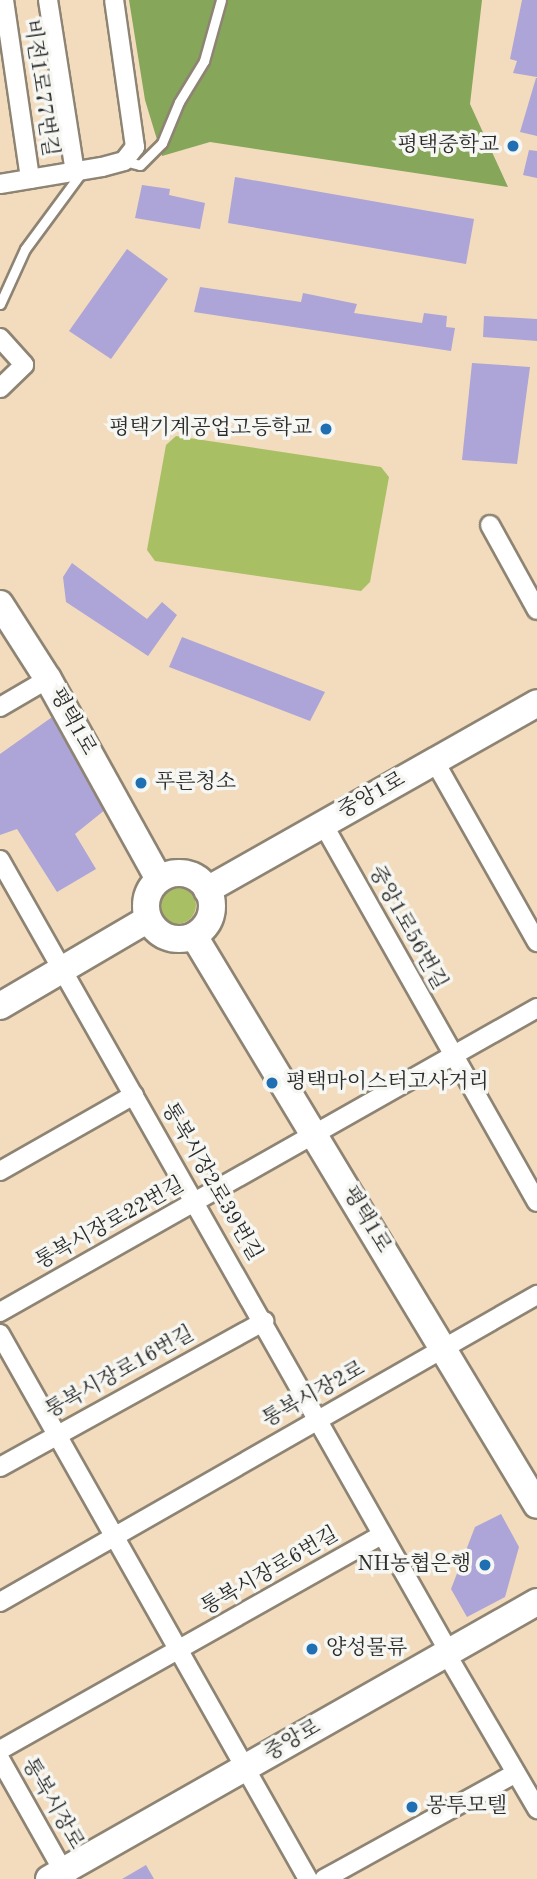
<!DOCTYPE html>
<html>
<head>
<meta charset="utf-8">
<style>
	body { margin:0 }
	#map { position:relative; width:537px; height:1879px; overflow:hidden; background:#f2dcbd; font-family:"Old Standard TT","Noto Serif KR",serif }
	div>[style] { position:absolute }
	.green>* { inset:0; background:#a9bf64 }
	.round { border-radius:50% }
	.forest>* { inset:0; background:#86a65a }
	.building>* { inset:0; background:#ada4d7 }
	.roads { filter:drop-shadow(2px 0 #8e8474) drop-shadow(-2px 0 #8e8474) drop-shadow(0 2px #8e8474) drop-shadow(0 -2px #8e8474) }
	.lane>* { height:9px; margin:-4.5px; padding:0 4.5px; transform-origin:4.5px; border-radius:4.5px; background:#fff }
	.street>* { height:18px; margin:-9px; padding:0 9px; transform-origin:9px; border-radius:9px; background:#fff }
	.secondary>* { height:26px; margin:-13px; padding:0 13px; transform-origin:13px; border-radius:13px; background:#fff }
	.secondary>.ring { margin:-13px; padding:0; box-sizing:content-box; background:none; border:26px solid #fff; border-radius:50% }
	.dots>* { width:19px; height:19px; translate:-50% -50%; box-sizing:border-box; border:4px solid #f6f6f2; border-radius:50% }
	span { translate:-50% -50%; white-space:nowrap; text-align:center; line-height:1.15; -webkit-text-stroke:7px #f6f6f2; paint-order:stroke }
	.street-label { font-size:21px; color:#2b2b2b }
	.poi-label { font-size:21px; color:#2b2b2b }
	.right { translate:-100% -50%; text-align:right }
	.left { translate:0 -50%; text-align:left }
</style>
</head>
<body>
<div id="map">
	<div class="green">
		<div style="clip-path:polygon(176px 436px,381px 467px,389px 477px,370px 582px,361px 591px,155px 561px,147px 550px,166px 445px)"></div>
		<div class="round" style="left:158px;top:886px;width:38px;height:38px"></div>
	</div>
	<div class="forest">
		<div style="clip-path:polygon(129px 0,482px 0,470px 104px,508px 187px,210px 142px,162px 156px,145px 100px)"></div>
	</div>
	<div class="building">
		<div style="clip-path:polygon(522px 0,537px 0,537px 77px,513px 73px,517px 61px,510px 59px)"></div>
		<div style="clip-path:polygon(536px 78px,537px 78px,537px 136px,520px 132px)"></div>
		<div style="clip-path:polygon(529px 150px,537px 151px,537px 178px,523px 175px)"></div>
		<div style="clip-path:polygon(235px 177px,474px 219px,466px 264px,228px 223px)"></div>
		<div style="clip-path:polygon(142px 185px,170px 189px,169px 195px,205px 203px,200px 229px,135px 218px)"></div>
		<div style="clip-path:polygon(127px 249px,168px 279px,111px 359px,69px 331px)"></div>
		<div style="clip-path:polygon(200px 287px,301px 302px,303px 293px,357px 304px,354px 313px,422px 323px,424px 313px,447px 316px,446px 327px,455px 328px,451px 351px,194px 312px)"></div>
		<div style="clip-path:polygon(484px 316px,537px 319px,537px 341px,483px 337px)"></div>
		<div style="clip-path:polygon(472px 363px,530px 367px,517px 464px,462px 460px)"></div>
		<div style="clip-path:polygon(72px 563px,147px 619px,162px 602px,177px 615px,148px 656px,66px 602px,63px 577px)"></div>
		<div style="clip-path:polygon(182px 637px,325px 692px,310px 721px,169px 667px)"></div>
		<div style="clip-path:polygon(55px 715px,111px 805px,75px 834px,96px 869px,57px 892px,17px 829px,0 835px,0 754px)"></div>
		<div style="clip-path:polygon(501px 1514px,519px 1547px,505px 1597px,467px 1617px,451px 1589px,475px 1527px)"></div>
		<div style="clip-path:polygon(146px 1865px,154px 1879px,122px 1879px)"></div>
	</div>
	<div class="roads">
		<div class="lane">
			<div style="left:124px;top:161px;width:16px;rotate:14deg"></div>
			<div style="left:140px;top:165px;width:31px;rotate:-45deg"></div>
			<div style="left:162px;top:143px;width:44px;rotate:-67.5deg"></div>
			<div style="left:179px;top:102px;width:48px;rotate:-58.6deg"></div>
			<div style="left:204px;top:61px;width:63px;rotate:-74.4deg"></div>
			<div style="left:0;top:304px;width:60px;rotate:-65.6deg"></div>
			<div style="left:25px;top:249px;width:94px;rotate:-53.6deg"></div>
		</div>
		<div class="street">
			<div style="left:4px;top:0;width:181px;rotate:81.7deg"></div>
			<div style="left:48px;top:0;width:174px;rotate:81.1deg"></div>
			<div style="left:0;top:184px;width:103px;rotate:-9.5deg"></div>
			<div style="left:102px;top:167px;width:23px;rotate:-15deg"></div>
			<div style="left:124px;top:161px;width:18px;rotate:-52deg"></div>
			<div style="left:135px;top:147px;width:148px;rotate:-98.1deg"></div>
			<div style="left:0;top:338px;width:36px;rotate:48deg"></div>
			<div style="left:24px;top:365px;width:33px;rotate:136deg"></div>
			<div style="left:490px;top:525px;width:97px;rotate:61.1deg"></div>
			<div style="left:0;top:707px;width:56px;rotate:-30.3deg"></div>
			<div style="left:435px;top:762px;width:207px;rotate:60.5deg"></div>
			<div style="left:323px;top:824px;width:434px;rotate:60.5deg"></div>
			<div style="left:0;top:860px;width:910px;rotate:60.45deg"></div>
			<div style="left:0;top:1171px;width:154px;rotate:-29.6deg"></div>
			<div style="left:0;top:1312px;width:617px;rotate:-29.51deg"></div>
			<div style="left:0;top:1334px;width:626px;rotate:60.53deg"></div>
			<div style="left:0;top:1467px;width:302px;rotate:-28.9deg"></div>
			<div style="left:0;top:1602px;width:619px;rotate:-29.76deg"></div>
			<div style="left:453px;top:1665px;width:167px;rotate:59.7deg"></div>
			<div style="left:0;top:1750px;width:438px;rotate:-29.4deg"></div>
			<div style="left:0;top:1759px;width:137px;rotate:60.6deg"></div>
			<div style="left:324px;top:1879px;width:219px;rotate:-28.9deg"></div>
		</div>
		<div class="secondary">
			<div style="left:0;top:604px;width:89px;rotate:57.4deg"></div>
			<div style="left:48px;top:679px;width:229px;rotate:61deg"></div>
			<div class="ring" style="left:146px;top:873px;width:40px;height:40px"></div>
			<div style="left:207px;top:890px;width:379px;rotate:-29.5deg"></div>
			<div style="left:194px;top:936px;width:664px;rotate:58.92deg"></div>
			<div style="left:0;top:1006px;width:172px;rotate:-30.4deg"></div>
			<div style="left:49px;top:1879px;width:561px;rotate:-29.58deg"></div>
		</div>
	</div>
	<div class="dots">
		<div style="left:513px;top:146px;background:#1f6fb2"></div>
		<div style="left:326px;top:429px;background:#1f6fb2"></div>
		<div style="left:141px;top:783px;background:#1f6fb2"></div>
		<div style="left:272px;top:1083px;background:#1f6fb2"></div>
		<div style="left:485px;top:1565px;background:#1f6fb2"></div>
		<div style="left:312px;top:1649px;background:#1f6fb2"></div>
		<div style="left:412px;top:1807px;background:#1f6fb2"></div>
	</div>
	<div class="street-label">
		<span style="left:40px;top:88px;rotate:82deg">비전1로77번길</span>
		<span style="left:72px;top:722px;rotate:61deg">평택1로</span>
		<span style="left:372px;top:796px;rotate:-29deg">중앙1로</span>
		<span style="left:407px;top:928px;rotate:61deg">중앙1로56번길</span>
		<span style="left:211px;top:1182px;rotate:60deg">통복시장2로39번길</span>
		<span style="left:366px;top:1220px;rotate:59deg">평택1로</span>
		<span style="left:110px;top:1224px;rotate:-29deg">통복시장로22번길</span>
		<span style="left:120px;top:1373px;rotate:-29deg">통복시장로16번길</span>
		<span style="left:314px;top:1395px;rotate:-29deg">통복시장2로</span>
		<span style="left:270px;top:1572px;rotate:-30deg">통복시장로6번길</span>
		<span style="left:293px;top:1741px;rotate:-30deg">중앙로</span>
		<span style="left:52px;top:1804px;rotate:60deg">통복시장로</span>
	</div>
	<div class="poi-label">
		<span class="right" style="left:499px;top:146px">평택중학교</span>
		<span class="right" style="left:312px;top:429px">평택기계공업고등학교</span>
		<span class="left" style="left:155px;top:783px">푸른청소</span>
		<span class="left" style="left:286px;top:1083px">평택마이스터고사거리</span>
		<span class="right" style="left:471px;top:1565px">NH농협은행</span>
		<span class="left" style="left:326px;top:1649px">양성물류</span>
		<span class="left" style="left:426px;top:1807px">몽투모텔</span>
	</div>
</div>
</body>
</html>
